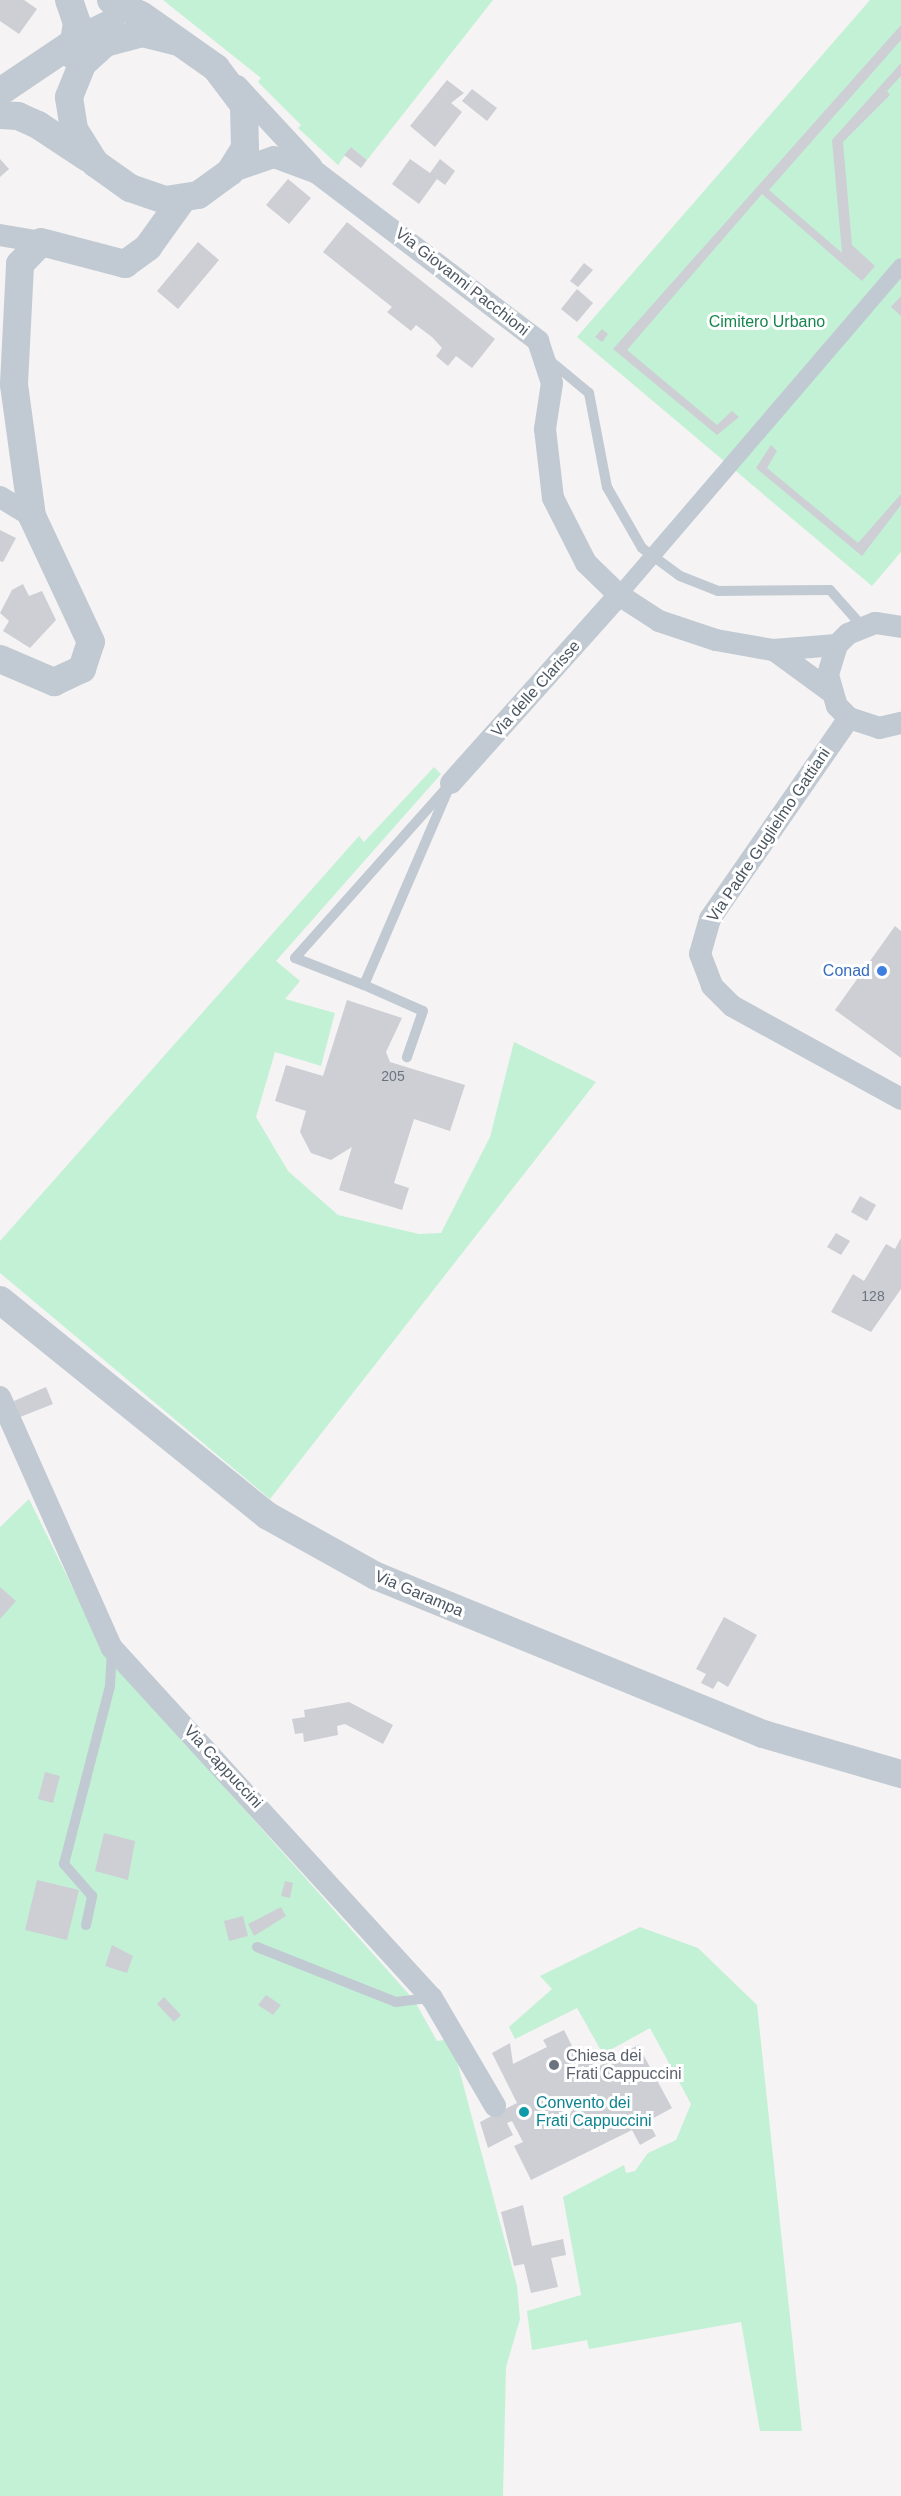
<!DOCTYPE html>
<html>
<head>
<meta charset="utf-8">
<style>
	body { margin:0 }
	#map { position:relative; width:901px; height:2496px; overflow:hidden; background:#f5f3f3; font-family:Helvetica,sans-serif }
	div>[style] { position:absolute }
	.green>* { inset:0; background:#c3f1d5 }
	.building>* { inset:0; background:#cdcfd5 }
	.service>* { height:10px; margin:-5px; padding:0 5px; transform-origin:5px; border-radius:5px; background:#c1cad2 }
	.pedestrian>* { height:16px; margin:-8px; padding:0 8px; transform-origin:8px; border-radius:8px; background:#c1cad2 }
	.minor>* { height:22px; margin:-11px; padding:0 11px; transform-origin:11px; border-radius:11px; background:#c1cad2 }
	.tertiary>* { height:28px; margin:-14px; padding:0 14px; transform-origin:14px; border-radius:14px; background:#c1cad2 }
	.dots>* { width:16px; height:16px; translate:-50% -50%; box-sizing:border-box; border:3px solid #fff; border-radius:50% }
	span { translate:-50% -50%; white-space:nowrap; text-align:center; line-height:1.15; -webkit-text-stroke:6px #fff; paint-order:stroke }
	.number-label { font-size:14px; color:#6b747e }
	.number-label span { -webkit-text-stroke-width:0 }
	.street-label { font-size:16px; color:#4a5661 }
	.park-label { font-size:16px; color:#17864f }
	.shop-label { font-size:16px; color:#366cbe }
	.right { translate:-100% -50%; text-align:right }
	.worship-label { font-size:16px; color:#5b616d }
	.left { translate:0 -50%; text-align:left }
	.culture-label { font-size:16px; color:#0d838f }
</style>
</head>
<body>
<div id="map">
	<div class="green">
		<div style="clip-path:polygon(163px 0,493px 0,367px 160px,351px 147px,338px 165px,298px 128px,301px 125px,258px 82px,261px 78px)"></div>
		<div style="clip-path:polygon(870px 0,901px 0,901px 552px,872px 586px,577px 337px)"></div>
		<div style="clip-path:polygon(434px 767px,441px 774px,276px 961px,300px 981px,285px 999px,335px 1013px,321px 1066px,275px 1052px,256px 1117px,288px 1171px,338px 1215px,419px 1234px,441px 1233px,490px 1137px,514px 1042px,596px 1082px,270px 1499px,0 1273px,0 1241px,359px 836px,364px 842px)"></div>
		<div style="clip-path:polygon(29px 1499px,105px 1653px,414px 2000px,437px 2041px,451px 2039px,517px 2286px,520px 2319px,506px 2367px,503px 2496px,0 2496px,0 1527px)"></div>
		<div style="clip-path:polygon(640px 1927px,698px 1948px,757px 2005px,802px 2431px,760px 2431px,741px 2322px,589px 2349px,587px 2340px,532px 2350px,527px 2311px,581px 2295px,563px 2197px,624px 2165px,626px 2173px,635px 2171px,648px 2153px,676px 2140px,691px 2104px,650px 2028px,603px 2054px,577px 2008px,515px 2039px,509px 2027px,552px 1989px,540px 1976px)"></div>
	</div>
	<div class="building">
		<div style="clip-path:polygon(0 0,24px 0,37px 9px,19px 34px,0 21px)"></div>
		<div style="clip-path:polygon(901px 25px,901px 40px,769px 190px,842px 253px,832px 140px,901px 63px,901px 76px,887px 91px,890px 95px,843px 142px,852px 245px,875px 266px,862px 281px,762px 194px,627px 350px,717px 425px,732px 411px,739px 417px,717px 435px,613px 349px)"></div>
		<div style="clip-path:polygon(447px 80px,464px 93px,451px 103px,462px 112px,435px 147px,410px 126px)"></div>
		<div style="clip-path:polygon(472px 89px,497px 108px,487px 121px,462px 101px)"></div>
		<div style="clip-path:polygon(351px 147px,367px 160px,361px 168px,344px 155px)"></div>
		<div style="clip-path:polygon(0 159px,9px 169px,0 177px)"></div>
		<div style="clip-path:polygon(410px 159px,430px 173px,440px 159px,455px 171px,445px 185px,437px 179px,419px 204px,392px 184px)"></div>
		<div style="clip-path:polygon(288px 179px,311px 198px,289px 224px,266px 205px)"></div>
		<div style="clip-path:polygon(347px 222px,495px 339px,472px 368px,456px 356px,448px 366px,436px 356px,442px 348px,432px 337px,416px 325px,411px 331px,387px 312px,392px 307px,323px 252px)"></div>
		<div style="clip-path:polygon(198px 242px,219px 260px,178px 309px,157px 291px)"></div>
		<div style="clip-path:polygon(584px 263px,593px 270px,578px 287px,570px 281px)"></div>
		<div style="clip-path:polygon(577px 289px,593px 303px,577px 322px,561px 309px)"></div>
		<div style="clip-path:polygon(901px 296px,901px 316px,891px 307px)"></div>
		<div style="clip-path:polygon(602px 329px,608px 334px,602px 342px,595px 337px)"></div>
		<div style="clip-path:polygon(771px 445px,777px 451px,767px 468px,858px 543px,901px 494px,901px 505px,862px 556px,756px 468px)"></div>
		<div style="clip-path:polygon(0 530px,16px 538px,3px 562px,0 561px)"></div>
		<div style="clip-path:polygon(23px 584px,29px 596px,42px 591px,56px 620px,30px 648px,3px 631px,9px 621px,0 613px,12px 590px)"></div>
		<div style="clip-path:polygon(895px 926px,901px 931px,901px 1058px,835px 1010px)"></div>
		<div style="clip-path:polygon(347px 1000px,402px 1018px,386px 1052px,390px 1062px,465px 1085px,450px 1131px,414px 1119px,394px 1183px,409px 1188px,402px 1210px,339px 1190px,352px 1147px,331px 1160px,311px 1153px,300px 1132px,306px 1111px,275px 1101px,286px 1065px,323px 1076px)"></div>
		<div style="clip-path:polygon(860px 1196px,876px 1205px,867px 1221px,851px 1212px)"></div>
		<div style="clip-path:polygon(836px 1233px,850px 1241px,841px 1255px,827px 1247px)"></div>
		<div style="clip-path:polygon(901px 1238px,901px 1289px,871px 1332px,831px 1312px,853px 1274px,864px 1281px,886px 1244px,895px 1249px)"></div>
		<div style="clip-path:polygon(46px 1387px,53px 1404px,20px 1417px,14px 1401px)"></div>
		<div style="clip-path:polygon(0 1587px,16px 1601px,0 1619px)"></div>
		<div style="clip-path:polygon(724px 1617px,757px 1635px,728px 1687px,718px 1681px,713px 1689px,701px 1683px,706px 1674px,696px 1669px)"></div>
		<div style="clip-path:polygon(349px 1702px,393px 1725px,383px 1744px,345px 1724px,337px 1726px,338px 1735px,304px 1742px,303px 1733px,295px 1734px,292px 1719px,305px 1717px,304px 1710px)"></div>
		<div style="clip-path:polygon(45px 1772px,60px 1776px,53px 1803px,38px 1799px)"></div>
		<div style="clip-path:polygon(104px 1833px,135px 1841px,128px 1880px,95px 1871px)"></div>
		<div style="clip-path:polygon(37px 1880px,79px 1890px,67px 1940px,25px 1930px)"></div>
		<div style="clip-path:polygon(285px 1881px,293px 1883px,290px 1898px,281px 1896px)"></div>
		<div style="clip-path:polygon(281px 1907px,286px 1916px,254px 1936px,248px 1924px)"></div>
		<div style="clip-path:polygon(243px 1916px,248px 1936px,229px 1941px,224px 1921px)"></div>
		<div style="clip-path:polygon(112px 1945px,133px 1956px,127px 1973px,105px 1966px)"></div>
		<div style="clip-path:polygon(266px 1995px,281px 2005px,273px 2015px,258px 2005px)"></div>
		<div style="clip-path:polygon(164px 1997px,181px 2015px,174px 2022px,157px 2004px)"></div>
		<div style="clip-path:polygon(564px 2030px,576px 2054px,594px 2054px,596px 2068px,638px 2045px,672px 2108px,648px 2121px,656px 2136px,640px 2145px,632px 2130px,531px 2180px,514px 2146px,523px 2142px,512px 2121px,507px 2123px,513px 2135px,488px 2148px,480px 2122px,517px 2103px,492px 2053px,510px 2043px,513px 2064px,547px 2047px,543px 2040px)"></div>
		<div style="clip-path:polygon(523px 2205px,532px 2246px,563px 2239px,566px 2255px,551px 2258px,558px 2287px,531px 2293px,524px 2264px,514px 2266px,501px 2212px)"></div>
	</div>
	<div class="service">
		<div style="left:548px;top:359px;width:53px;rotate:39.7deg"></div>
		<div style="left:589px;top:393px;width:96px;rotate:79.2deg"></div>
		<div style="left:607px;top:487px;width:70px;rotate:60.2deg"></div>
		<div style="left:642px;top:548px;width:47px;rotate:36.4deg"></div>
		<div style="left:680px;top:576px;width:41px;rotate:21.5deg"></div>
		<div style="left:718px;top:591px;width:112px;rotate:-0.5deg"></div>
		<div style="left:830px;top:590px;width:48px;rotate:48.4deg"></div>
		<div style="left:451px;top:783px;width:220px;rotate:113.3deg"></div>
		<div style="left:364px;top:985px;width:74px;rotate:-158.6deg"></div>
		<div style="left:295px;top:958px;width:234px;rotate:-48.3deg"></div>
		<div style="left:364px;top:985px;width:64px;rotate:23.8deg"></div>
		<div style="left:423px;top:1011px;width:49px;rotate:109.2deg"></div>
		<div style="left:86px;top:1925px;width:30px;rotate:-78deg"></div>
		<div style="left:92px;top:1896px;width:43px;rotate:-131.2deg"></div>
		<div style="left:64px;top:1864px;width:184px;rotate:-75.5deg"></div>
		<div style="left:110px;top:1686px;width:35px;rotate:-87deg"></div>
		<div style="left:257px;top:1947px;width:149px;rotate:21.6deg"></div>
		<div style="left:396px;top:2002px;width:34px;rotate:-7deg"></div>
	</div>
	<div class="pedestrian">
		<div style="left:619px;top:595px;width:433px;rotate:-49.4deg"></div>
	</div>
	<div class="minor">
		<div style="left:237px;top:86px;width:110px;rotate:47.2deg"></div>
		<div style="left:230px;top:172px;width:46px;rotate:-18.8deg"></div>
		<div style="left:274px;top:157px;width:46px;rotate:20.4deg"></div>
		<div style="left:317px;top:173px;width:278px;rotate:37.2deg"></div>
		<div style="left:538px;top:341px;width:44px;rotate:71.6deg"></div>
		<div style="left:552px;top:383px;width:47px;rotate:98.7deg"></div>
		<div style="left:545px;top:429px;width:69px;rotate:83.4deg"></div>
		<div style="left:553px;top:498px;width:73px;rotate:63.1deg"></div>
		<div style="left:586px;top:563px;width:46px;rotate:44.1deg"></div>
		<div style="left:619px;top:595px;width:48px;rotate:33deg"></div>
		<div style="left:659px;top:621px;width:60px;rotate:18.4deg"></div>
		<div style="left:716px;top:640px;width:58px;rotate:10deg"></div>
		<div style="left:773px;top:650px;width:64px;rotate:-4.5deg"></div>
		<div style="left:0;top:235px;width:42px;rotate:9.7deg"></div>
		<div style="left:0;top:497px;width:37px;rotate:31deg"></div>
		<div style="left:901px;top:627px;width:26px;rotate:-171deg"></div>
		<div style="left:875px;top:623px;width:29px;rotate:158deg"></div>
		<div style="left:848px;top:634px;width:16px;rotate:135deg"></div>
		<div style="left:837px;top:645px;width:31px;rotate:107deg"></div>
		<div style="left:828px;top:675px;width:32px;rotate:74deg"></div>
		<div style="left:837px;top:706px;width:17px;rotate:45deg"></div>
		<div style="left:849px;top:718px;width:32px;rotate:18deg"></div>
		<div style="left:879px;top:728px;width:23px;rotate:-13deg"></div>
		<div style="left:774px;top:650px;width:69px;rotate:36.2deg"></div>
		<div style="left:849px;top:718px;width:244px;rotate:124.7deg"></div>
		<div style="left:710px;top:919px;width:36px;rotate:106deg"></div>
		<div style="left:700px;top:954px;width:34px;rotate:69deg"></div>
		<div style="left:712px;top:986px;width:28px;rotate:45deg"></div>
		<div style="left:732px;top:1006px;width:193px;rotate:28.8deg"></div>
		<div style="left:451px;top:783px;width:252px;rotate:-48.2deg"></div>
		<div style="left:0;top:1397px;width:275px;rotate:66deg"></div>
		<div style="left:112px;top:1648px;width:474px;rotate:47.6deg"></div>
		<div style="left:432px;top:1998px;width:125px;rotate:59.7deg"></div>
	</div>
	<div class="tertiary">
		<div style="left:69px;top:0;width:24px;rotate:71deg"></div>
		<div style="left:77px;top:23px;width:32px;rotate:99deg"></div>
		<div style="left:111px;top:0;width:34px;rotate:27deg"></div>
		<div style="left:141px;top:15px;width:92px;rotate:35.2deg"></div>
		<div style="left:216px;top:68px;width:46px;rotate:52.9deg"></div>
		<div style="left:244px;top:105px;width:43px;rotate:88.7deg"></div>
		<div style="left:245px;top:148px;width:28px;rotate:122deg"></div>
		<div style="left:230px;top:172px;width:39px;rotate:144deg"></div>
		<div style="left:198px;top:195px;width:33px;rotate:171deg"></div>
		<div style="left:165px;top:200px;width:37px;rotate:-161deg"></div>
		<div style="left:130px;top:188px;width:43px;rotate:-144.5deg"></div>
		<div style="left:95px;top:163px;width:40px;rotate:-122deg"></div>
		<div style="left:74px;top:129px;width:32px;rotate:-99deg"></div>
		<div style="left:69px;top:97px;width:37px;rotate:-68deg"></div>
		<div style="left:83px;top:63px;width:30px;rotate:-42deg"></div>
		<div style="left:105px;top:43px;width:38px;rotate:-15deg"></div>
		<div style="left:142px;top:33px;width:36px;rotate:14deg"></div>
		<div style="left:0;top:92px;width:93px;rotate:-34deg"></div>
		<div style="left:77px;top:40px;width:37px;rotate:-26deg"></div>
		<div style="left:0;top:115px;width:18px;rotate:3deg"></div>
		<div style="left:18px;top:116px;width:22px;rotate:24deg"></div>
		<div style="left:38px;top:125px;width:60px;rotate:33.4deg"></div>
		<div style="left:0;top:659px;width:59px;rotate:23.1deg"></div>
		<div style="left:54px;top:682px;width:31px;rotate:-25deg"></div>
		<div style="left:82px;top:669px;width:28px;rotate:-72deg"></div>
		<div style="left:91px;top:642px;width:139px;rotate:-115.1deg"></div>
		<div style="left:32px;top:516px;width:133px;rotate:-97.8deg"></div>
		<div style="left:14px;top:384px;width:120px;rotate:-87.1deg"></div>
		<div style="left:20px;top:264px;width:30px;rotate:-46deg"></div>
		<div style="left:41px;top:242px;width:87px;rotate:14.7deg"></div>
		<div style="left:125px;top:264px;width:29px;rotate:-36deg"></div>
		<div style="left:148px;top:247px;width:57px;rotate:-54.3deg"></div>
		<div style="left:0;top:1300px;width:344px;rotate:38.9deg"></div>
		<div style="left:268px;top:1516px;width:124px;rotate:29.1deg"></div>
		<div style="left:376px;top:1576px;width:418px;rotate:22.2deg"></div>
		<div style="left:763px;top:1734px;width:144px;rotate:16.2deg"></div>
	</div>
	<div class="dots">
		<div style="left:882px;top:971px;background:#3f7fe0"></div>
		<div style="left:554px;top:2065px;background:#6b7280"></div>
		<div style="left:524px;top:2112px;background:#0f9aa8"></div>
	</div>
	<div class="number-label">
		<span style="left:393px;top:1076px">205</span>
		<span style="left:873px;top:1296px">128</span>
	</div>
	<div class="street-label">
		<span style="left:462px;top:282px;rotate:38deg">Via Giovanni Pacchioni</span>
		<span style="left:536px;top:689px;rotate:-48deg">Via delle Clarisse</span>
		<span style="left:769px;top:835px;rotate:-56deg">Via Padre Guglielmo Gattiani</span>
		<span style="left:419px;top:1594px;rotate:23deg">Via Garampa</span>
		<span style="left:223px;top:1767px;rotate:47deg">Via Cappuccini</span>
	</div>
	<div class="park-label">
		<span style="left:767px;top:322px">Cimitero Urbano</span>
	</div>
	<div class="shop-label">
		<span class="right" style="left:870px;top:971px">Conad</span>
	</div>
	<div class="worship-label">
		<span class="left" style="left:566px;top:2065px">Chiesa dei<br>Frati Cappuccini</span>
	</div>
	<div class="culture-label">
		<span class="left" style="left:536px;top:2112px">Convento dei<br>Frati Cappuccini</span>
	</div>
</div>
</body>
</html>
